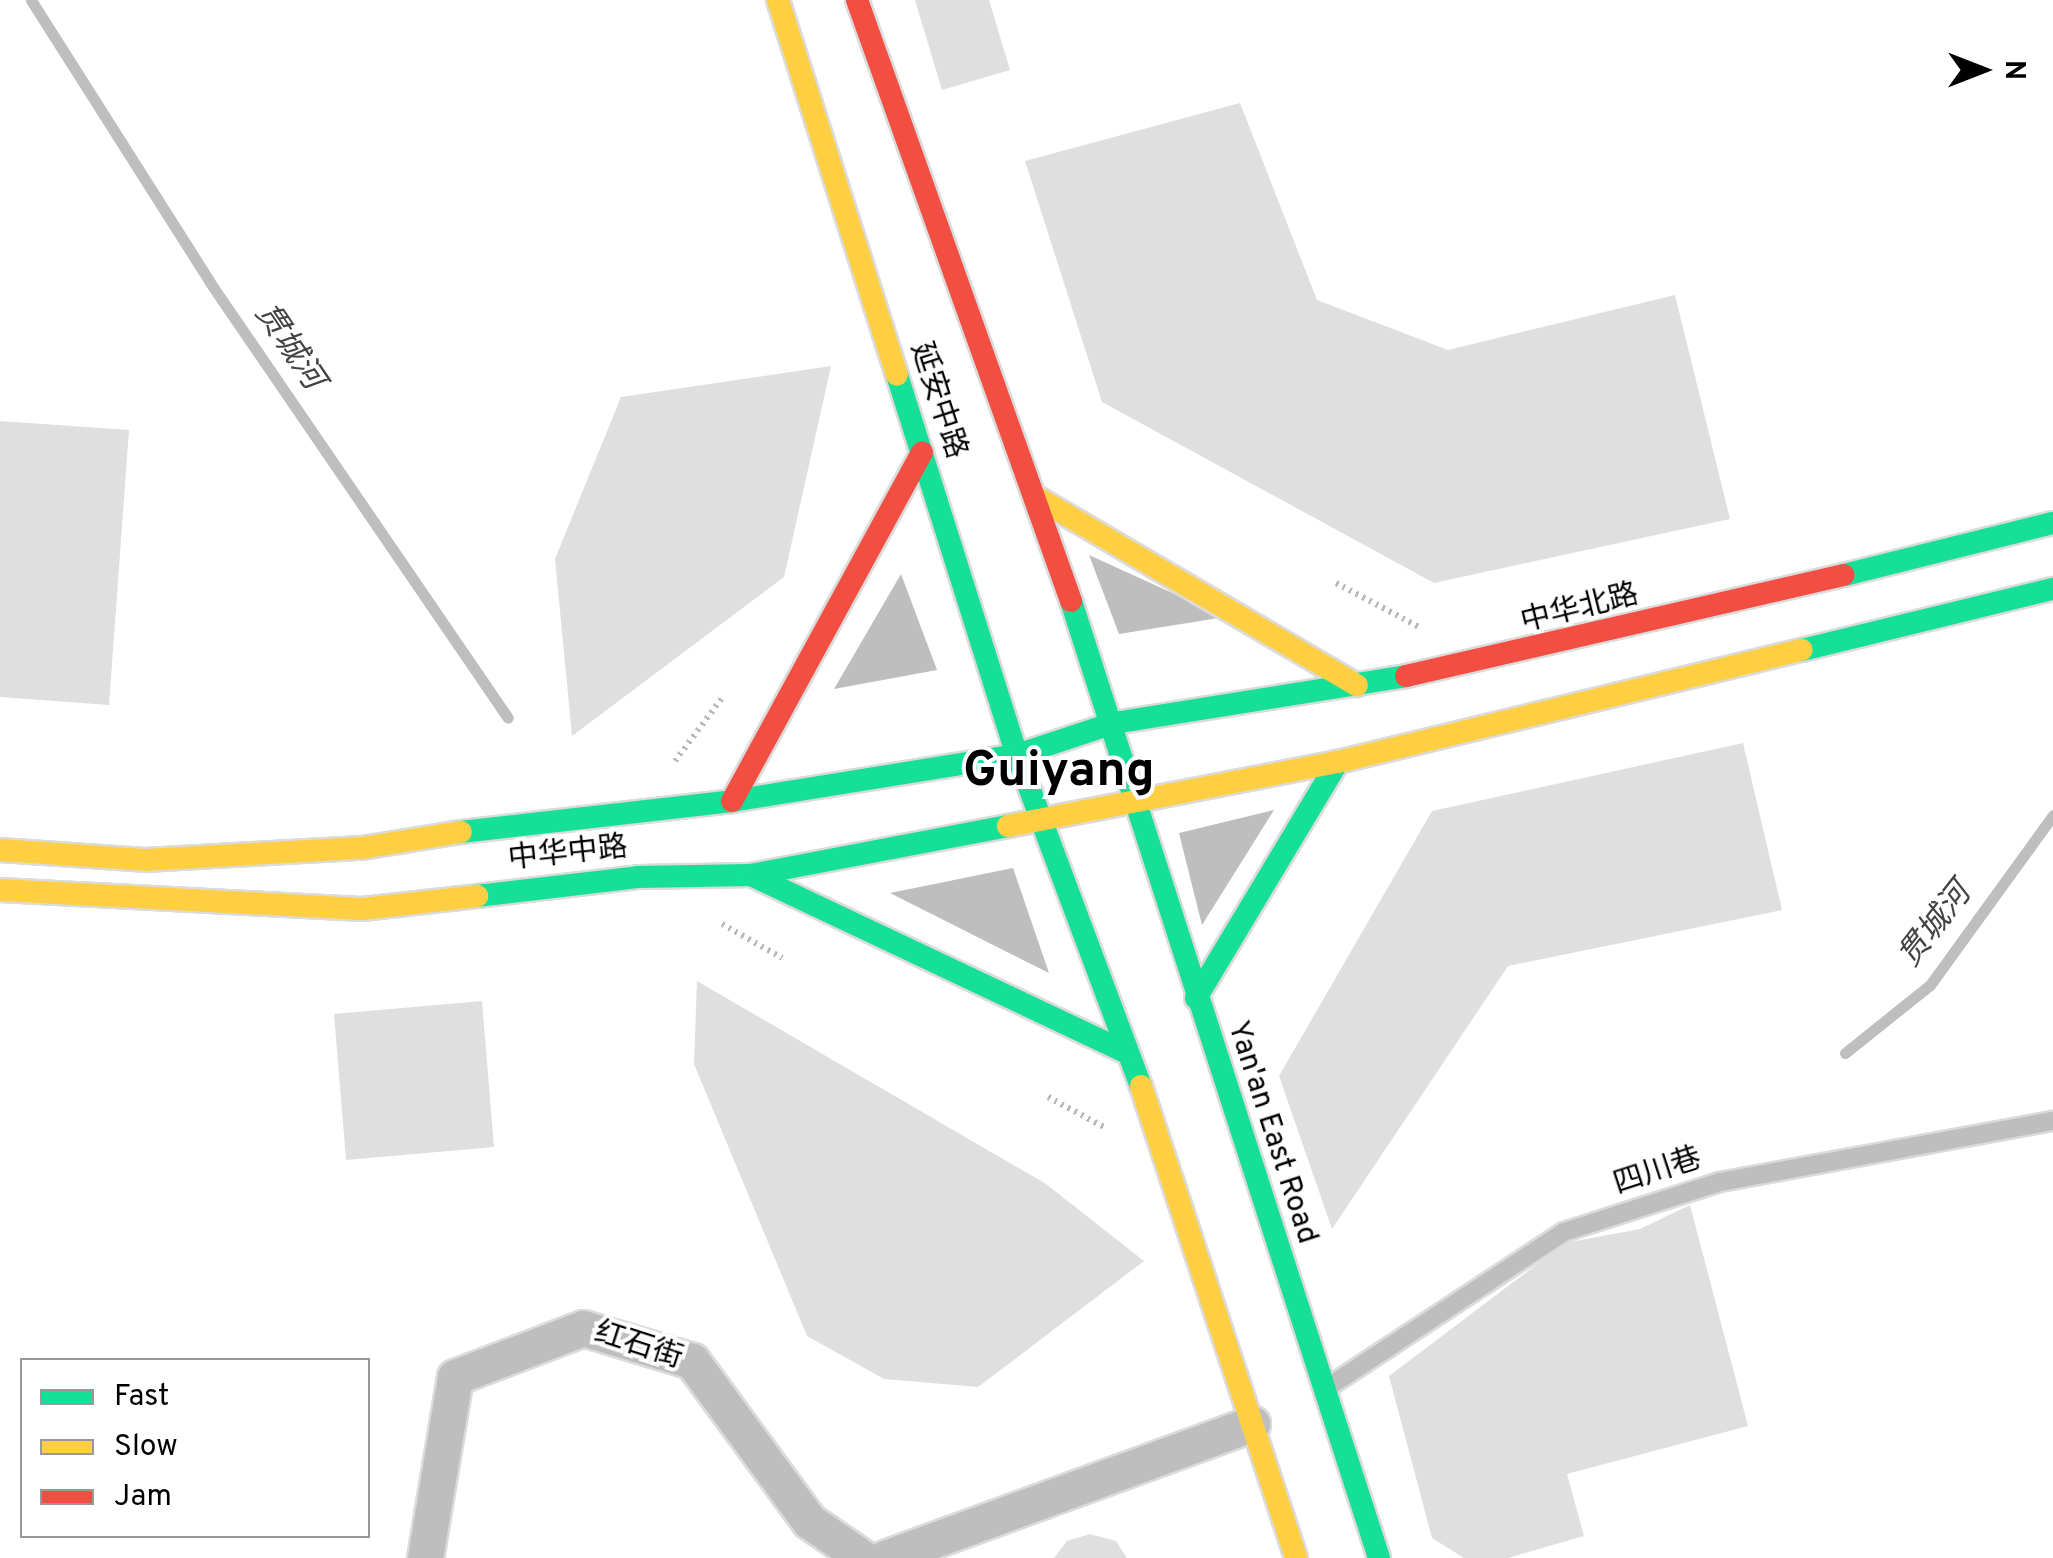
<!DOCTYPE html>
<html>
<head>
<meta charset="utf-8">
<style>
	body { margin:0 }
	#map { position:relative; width:2053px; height:1558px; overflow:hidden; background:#fff; font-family:Overpass,"Noto Sans SC",sans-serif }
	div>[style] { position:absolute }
	.water>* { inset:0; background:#bebebe }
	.stream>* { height:11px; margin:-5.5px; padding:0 5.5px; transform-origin:5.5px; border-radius:5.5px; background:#bebebe }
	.building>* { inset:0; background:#dfdfdf }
	.path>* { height:6px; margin-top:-3px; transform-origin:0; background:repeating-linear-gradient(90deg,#b9b9b9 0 2.5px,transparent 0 7.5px) }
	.roads { filter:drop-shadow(2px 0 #dbdbdb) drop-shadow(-2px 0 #dbdbdb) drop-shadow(0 2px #dbdbdb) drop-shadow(0 -2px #dbdbdb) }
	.lane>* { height:18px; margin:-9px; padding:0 9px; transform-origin:9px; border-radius:9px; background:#bebebe }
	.street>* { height:35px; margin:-17.5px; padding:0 17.5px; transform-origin:17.5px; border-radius:17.5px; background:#bebebe }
	.fast>* { height:22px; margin:-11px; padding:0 11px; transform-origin:11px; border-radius:11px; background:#16e098 }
	.slow>* { height:22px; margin:-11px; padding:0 11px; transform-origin:11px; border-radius:11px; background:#ffcf43 }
	.jam>* { height:22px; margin:-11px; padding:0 11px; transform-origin:11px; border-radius:11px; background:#f24e42 }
	span { translate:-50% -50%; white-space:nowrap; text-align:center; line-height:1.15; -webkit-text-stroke:8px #fff; paint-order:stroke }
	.street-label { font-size:30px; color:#000 }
	.water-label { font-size:32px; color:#434343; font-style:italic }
	.town-label { font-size:50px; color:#000; font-weight:700 }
	.legend { position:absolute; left:20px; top:1358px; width:350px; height:180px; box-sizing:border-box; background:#fff; border:2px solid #999; margin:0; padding:12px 18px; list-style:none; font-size:30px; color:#000 }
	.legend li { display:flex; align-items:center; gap:20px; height:50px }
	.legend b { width:50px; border:2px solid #999 }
	.north { position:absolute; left:1933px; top:20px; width:100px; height:100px; -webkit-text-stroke:8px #fff; paint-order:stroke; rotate:90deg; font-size:28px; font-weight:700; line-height:40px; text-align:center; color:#000 }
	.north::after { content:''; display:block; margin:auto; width:35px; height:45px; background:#000; clip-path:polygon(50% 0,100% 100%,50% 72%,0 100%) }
</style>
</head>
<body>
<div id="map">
	<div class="water">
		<div style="clip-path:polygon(1089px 555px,1225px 617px,1119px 634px)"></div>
		<div style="clip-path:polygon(901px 574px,937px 670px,834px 689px)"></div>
		<div style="clip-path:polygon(1274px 810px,1202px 925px,1179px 833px)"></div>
		<div style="clip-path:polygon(1013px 868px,1049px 973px,890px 893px)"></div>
	</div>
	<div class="stream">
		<div style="left:31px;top:0;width:333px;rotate:57.6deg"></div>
		<div style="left:209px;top:281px;width:529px;rotate:55.62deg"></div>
		<div style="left:1845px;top:1053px;width:109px;rotate:-38.7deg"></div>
		<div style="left:1930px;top:985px;width:210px;rotate:-54.1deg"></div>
	</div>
	<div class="building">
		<div style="clip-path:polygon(915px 0,989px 0,1010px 70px,942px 90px)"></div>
		<div style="clip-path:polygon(1240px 103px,1317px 300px,1448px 350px,1675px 295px,1730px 519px,1434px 583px,1102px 402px,1025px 161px)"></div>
		<div style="clip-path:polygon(831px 366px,784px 577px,572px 736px,555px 559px,621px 397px)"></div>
		<div style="clip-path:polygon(0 421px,129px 430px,109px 705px,0 697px)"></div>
		<div style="clip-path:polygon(1743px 743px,1782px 910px,1508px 966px,1332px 1229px,1279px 1076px,1432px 811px)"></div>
		<div style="clip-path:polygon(697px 981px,1046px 1184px,1144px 1261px,978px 1387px,884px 1379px,807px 1336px,694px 1064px)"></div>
		<div style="clip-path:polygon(482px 1001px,494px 1147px,346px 1160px,334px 1014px)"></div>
		<div style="clip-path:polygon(1690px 1205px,1748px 1426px,1567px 1474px,1584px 1536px,1508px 1558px,1464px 1558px,1432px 1538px,1389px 1376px,1565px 1243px,1640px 1229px)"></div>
		<div style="clip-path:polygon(1090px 1534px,1116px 1541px,1127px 1558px,1054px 1558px,1067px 1541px)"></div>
	</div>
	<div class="path">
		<div style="left:1336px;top:583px;width:94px;rotate:27.9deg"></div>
		<div style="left:675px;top:761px;width:79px;rotate:-53.3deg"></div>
		<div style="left:722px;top:924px;width:69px;rotate:29.5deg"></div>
		<div style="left:1048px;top:1097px;width:64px;rotate:28.2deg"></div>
	</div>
	<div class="roads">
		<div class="lane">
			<div style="left:1328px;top:1387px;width:282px;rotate:-33.3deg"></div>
			<div style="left:1564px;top:1232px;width:164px;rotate:-17.8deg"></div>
			<div style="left:1720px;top:1182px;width:339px;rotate:-10.4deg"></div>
		</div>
		<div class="street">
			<div style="left:425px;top:1558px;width:183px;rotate:-80.6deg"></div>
			<div style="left:455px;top:1377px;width:137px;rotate:-20.9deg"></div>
			<div style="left:583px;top:1328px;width:114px;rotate:16.8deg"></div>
			<div style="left:692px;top:1361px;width:198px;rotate:53.8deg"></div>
			<div style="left:809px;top:1521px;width:65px;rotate:34.4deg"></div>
			<div style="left:885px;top:1558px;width:391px;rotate:-20.1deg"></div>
		</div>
		<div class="fast">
			<div style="left:897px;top:375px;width:398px;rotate:72.5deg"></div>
			<div style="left:1017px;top:755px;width:353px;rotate:69.5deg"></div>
			<div style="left:1844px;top:575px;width:215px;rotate:-14deg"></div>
			<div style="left:1071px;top:601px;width:1005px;rotate:72.16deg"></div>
			<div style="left:1802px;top:650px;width:258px;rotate:-13.7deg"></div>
			<div style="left:461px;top:832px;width:273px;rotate:-6.5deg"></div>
			<div style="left:732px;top:801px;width:289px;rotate:-9.2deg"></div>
			<div style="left:1017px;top:755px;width:102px;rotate:-18.3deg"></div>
			<div style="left:1114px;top:723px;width:296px;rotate:-9.1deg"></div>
			<div style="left:751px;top:875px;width:416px;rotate:25.3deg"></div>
			<div style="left:477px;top:896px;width:162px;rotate:-6.7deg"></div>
			<div style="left:638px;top:877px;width:113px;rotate:-1deg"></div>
			<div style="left:751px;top:875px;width:262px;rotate:-10.8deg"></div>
			<div style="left:1196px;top:998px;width:275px;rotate:-59deg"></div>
		</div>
		<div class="slow">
			<div style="left:778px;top:0;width:393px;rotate:72.4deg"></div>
			<div style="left:1036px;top:497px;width:372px;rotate:30.4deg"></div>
			<div style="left:1008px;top:826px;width:336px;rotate:-11deg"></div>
			<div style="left:1338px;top:762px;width:477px;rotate:-13.6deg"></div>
			<div style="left:0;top:850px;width:145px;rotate:3.9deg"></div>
			<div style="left:145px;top:860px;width:217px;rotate:-3.2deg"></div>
			<div style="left:362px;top:848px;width:100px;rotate:-9.2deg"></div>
			<div style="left:0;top:890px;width:362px;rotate:3deg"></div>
			<div style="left:362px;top:909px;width:116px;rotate:-6.4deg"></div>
			<div style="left:1141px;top:1086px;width:497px;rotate:71.8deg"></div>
		</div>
		<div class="jam">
			<div style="left:857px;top:0;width:638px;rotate:70.4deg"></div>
			<div style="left:1406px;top:676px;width:449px;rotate:-13deg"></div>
			<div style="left:732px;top:801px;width:397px;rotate:-61.4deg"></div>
		</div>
	</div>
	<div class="street-label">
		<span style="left:937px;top:401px;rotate:72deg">延安中路</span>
		<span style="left:1580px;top:610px;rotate:-14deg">中华北路</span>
		<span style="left:568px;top:855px;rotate:-6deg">中华中路</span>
		<span style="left:1271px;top:1133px;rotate:72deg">Yan'an East Road</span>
		<span style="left:1658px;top:1173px;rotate:-18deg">四川巷</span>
		<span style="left:638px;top:1347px;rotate:18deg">红石街</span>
	</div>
	<div class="water-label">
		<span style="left:288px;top:347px;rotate:56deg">贯城河</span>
		<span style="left:1936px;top:926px;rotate:-52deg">贯城河</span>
	</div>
	<div class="town-label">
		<span style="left:1059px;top:773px">Guiyang</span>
	</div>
	<ul class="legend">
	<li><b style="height:12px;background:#16e098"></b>Fast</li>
	<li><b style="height:12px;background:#ffcf43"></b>Slow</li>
	<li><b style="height:12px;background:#f24e42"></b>Jam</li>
	</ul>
	<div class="north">N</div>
</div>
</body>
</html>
